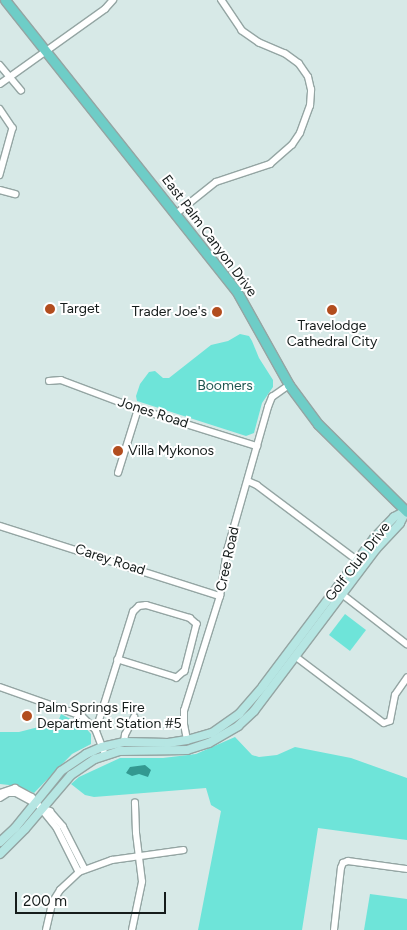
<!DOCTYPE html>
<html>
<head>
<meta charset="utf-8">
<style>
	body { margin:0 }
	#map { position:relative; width:407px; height:930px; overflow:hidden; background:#d7e9e7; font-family:Figtree,sans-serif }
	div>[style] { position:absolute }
	.green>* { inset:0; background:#6ee4d9 }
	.water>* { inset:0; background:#339991 }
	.roads { filter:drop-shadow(1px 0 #94a5a3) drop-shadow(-1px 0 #94a5a3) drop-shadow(0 1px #94a5a3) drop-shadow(0 -1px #94a5a3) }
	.street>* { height:5.5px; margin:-2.75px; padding:0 2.75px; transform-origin:2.75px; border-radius:2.75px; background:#fff }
	.secondary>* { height:8px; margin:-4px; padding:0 4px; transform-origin:4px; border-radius:4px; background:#b6e6e3 }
	.primary>* { height:9px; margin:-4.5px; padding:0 4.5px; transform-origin:4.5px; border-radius:4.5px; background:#6ecdc7 }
	.dots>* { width:14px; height:14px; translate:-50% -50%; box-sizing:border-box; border:2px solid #fff; border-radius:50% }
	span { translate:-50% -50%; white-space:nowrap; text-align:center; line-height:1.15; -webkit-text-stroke:4px #fff; paint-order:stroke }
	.street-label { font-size:14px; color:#151c1b }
	.poi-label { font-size:14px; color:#151c1b }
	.left { translate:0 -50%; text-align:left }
	.right { translate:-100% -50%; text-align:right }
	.park-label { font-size:14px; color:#1f5651 }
	.scale { position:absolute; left:15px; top:892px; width:151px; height:22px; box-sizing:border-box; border:2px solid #151c1b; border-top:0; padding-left:6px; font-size:15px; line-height:18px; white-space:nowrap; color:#151c1b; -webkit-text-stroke:4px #fff; paint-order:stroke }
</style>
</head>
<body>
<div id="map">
	<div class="green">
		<div style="clip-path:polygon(240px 334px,249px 336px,252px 341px,259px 358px,273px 380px,273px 387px,262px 403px,254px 433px,246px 436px,137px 401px,136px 396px,140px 384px,149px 372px,155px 371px,163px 378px,169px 378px,211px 345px,228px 341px)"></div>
		<div style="clip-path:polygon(345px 614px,366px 630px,350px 651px,329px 635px)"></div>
		<div style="clip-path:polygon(61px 714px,84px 726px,91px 734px,91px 744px,72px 754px,34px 793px,18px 786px,0 784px,0 732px,19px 732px,58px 722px)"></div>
		<div style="clip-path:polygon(235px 737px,252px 755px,259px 757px,277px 755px,295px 747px,351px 758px,407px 778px,407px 840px,318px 828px,302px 930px,198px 930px,221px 811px,211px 805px,206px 788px,94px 797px,85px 795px,71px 784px,79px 777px,120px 758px,163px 758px,196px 754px)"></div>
		<div style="clip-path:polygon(370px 894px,407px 899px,407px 930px,364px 930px)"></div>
	</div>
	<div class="water">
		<div style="clip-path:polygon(145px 765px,151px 770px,148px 777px,139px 774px,132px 776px,126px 773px,130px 767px)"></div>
	</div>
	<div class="roads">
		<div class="street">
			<div style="left:0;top:65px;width:33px;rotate:50deg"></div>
			<div style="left:0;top:84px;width:129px;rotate:-35.5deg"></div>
			<div style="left:105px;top:9px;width:12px;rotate:-48deg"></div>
			<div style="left:0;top:109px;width:23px;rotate:56deg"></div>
			<div style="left:13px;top:128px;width:49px;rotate:105.5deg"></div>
			<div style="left:0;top:190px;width:16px;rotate:15deg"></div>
			<div style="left:176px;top:214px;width:51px;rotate:-38.7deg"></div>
			<div style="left:216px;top:182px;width:57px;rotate:-18.4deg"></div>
			<div style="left:270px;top:164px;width:29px;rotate:-41deg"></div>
			<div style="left:292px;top:145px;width:14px;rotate:-56deg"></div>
			<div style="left:300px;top:133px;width:29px;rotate:-70deg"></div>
			<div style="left:310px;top:106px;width:16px;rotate:-86deg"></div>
			<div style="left:311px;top:90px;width:13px;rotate:-103deg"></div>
			<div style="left:308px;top:77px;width:16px;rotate:-125deg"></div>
			<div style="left:299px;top:64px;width:17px;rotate:-144deg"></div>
			<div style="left:285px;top:54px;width:28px;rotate:-157deg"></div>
			<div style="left:259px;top:43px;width:21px;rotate:-145deg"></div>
			<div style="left:242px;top:31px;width:37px;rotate:-124deg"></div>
			<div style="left:49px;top:381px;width:12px;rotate:-5deg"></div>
			<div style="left:61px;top:380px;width:82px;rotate:20.6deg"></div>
			<div style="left:138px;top:409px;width:125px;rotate:17.3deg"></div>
			<div style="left:118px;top:473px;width:67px;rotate:-72.6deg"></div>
			<div style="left:248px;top:481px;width:10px;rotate:24deg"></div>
			<div style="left:257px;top:485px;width:125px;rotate:36.9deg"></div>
			<div style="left:0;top:526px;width:231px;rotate:17.7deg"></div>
			<div style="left:342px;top:594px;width:82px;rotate:37.6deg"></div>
			<div style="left:295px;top:656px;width:111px;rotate:37deg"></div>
			<div style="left:384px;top:723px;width:6px;rotate:-18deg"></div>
			<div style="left:390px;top:721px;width:26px;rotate:-79deg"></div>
			<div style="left:395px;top:695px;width:21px;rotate:-55deg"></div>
			<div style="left:0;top:687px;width:87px;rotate:19.5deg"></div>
			<div style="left:82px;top:716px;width:20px;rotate:45deg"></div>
			<div style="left:96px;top:730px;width:22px;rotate:69deg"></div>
			<div style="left:96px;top:730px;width:124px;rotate:-72.6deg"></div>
			<div style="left:133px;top:612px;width:8px;rotate:-45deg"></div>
			<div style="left:139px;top:606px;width:7px;rotate:-8deg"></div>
			<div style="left:146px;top:605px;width:46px;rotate:16.5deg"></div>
			<div style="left:190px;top:618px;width:9px;rotate:41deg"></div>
			<div style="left:197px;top:624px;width:49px;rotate:104.3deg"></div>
			<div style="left:185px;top:671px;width:11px;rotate:139deg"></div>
			<div style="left:177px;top:678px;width:62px;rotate:-163deg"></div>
			<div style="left:187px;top:740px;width:16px;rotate:-101deg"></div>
			<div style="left:184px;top:724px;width:13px;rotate:-90deg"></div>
			<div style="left:184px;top:711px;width:121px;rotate:-72.6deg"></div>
			<div style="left:220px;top:596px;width:46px;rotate:-81.2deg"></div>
			<div style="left:227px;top:551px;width:150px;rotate:-74.1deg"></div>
			<div style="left:268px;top:407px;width:11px;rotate:-68deg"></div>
			<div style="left:272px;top:397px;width:21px;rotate:-35deg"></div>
			<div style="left:124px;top:742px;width:7px;rotate:-82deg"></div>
			<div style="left:125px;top:735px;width:20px;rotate:-63deg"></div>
			<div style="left:0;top:793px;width:16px;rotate:-18deg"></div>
			<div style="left:15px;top:788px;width:19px;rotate:28deg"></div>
			<div style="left:32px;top:797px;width:40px;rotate:51deg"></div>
			<div style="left:57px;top:828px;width:49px;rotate:63.4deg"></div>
			<div style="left:0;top:798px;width:9px;rotate:-32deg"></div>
			<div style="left:8px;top:793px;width:8px"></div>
			<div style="left:16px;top:793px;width:21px;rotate:28deg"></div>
			<div style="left:42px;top:808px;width:9px;rotate:21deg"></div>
			<div style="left:50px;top:811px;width:20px;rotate:49deg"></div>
			<div style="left:63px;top:826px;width:48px;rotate:62.9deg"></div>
			<div style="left:46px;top:930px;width:28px;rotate:-77deg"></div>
			<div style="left:52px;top:903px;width:15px;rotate:-58deg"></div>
			<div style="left:60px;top:890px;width:26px;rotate:-43deg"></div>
			<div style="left:79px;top:872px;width:35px;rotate:-20deg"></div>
			<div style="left:112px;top:860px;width:72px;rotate:-8deg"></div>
			<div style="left:132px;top:930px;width:49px;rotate:-78.2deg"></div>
			<div style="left:142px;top:882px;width:49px;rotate:-97deg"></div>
			<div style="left:136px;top:833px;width:30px;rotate:-92deg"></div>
			<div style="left:334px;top:930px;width:62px;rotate:-83.6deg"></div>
			<div style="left:341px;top:868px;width:5px;rotate:-68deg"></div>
			<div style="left:343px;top:863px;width:5px;rotate:-22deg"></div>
			<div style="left:348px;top:861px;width:60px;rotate:7.7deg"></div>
		</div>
		<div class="secondary">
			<div style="left:0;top:842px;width:21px;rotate:-43deg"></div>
			<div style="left:15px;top:828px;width:73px;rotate:-51.1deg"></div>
			<div style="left:61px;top:771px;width:30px;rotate:-34deg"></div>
			<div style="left:86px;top:754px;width:17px;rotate:-24deg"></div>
			<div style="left:102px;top:747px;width:23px;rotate:-13deg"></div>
			<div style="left:124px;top:742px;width:44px;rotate:1.3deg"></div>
			<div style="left:168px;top:743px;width:19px;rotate:-9deg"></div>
			<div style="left:187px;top:740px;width:26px;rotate:-16deg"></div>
			<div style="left:212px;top:733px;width:33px;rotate:-35deg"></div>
			<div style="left:239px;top:714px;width:37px;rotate:-49deg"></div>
			<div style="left:263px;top:686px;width:185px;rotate:-53.1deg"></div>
			<div style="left:374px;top:538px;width:29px;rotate:-46deg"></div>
			<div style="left:394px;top:517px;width:13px;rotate:-27deg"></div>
			<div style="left:0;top:854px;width:35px;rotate:-45deg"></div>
			<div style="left:25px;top:829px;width:71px;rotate:-49.6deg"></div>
			<div style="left:71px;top:775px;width:29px;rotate:-34deg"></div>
			<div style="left:95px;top:759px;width:25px;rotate:-18deg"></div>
			<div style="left:119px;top:751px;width:68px;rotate:-0.8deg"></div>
			<div style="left:187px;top:750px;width:23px;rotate:-18deg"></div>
			<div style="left:209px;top:743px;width:34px;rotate:-30deg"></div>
			<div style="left:238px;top:726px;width:22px;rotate:-43deg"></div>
			<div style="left:254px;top:711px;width:203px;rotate:-53deg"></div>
			<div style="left:376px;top:549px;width:35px;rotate:-47deg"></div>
			<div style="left:400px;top:523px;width:13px;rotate:-63deg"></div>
		</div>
		<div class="primary">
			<div style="left:5px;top:0;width:371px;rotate:51.5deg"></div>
			<div style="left:236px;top:290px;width:109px;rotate:60.8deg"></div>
			<div style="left:289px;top:385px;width:49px;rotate:53.4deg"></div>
			<div style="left:318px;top:424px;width:125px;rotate:44.7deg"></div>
		</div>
	</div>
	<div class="dots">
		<div style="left:50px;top:309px;background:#b24d1e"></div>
		<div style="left:332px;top:310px;background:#b24d1e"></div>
		<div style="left:217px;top:312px;background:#b24d1e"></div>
		<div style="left:118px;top:451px;background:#b24d1e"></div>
		<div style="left:27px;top:716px;background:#b24d1e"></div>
	</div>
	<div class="street-label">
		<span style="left:209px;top:236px;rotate:53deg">East Palm Canyon Drive</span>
		<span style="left:153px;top:413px;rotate:18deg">Jones Road</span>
		<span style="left:228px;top:559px;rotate:-78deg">Cree Road</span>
		<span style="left:110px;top:560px;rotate:18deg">Carey Road</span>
		<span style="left:358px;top:562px;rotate:-52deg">Golf Club Drive</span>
	</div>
	<div class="poi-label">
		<span class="left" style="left:60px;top:309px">Target</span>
		<span class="right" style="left:207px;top:312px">Trader Joe's</span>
		<span style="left:332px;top:334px">Travelodge<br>Cathedral City</span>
		<span class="left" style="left:128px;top:451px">Villa Mykonos</span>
		<span class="left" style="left:37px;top:716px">Palm Springs Fire<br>Department Station #5</span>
	</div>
	<div class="park-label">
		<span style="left:225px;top:386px">Boomers</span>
	</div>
	<div class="scale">200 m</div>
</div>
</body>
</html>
